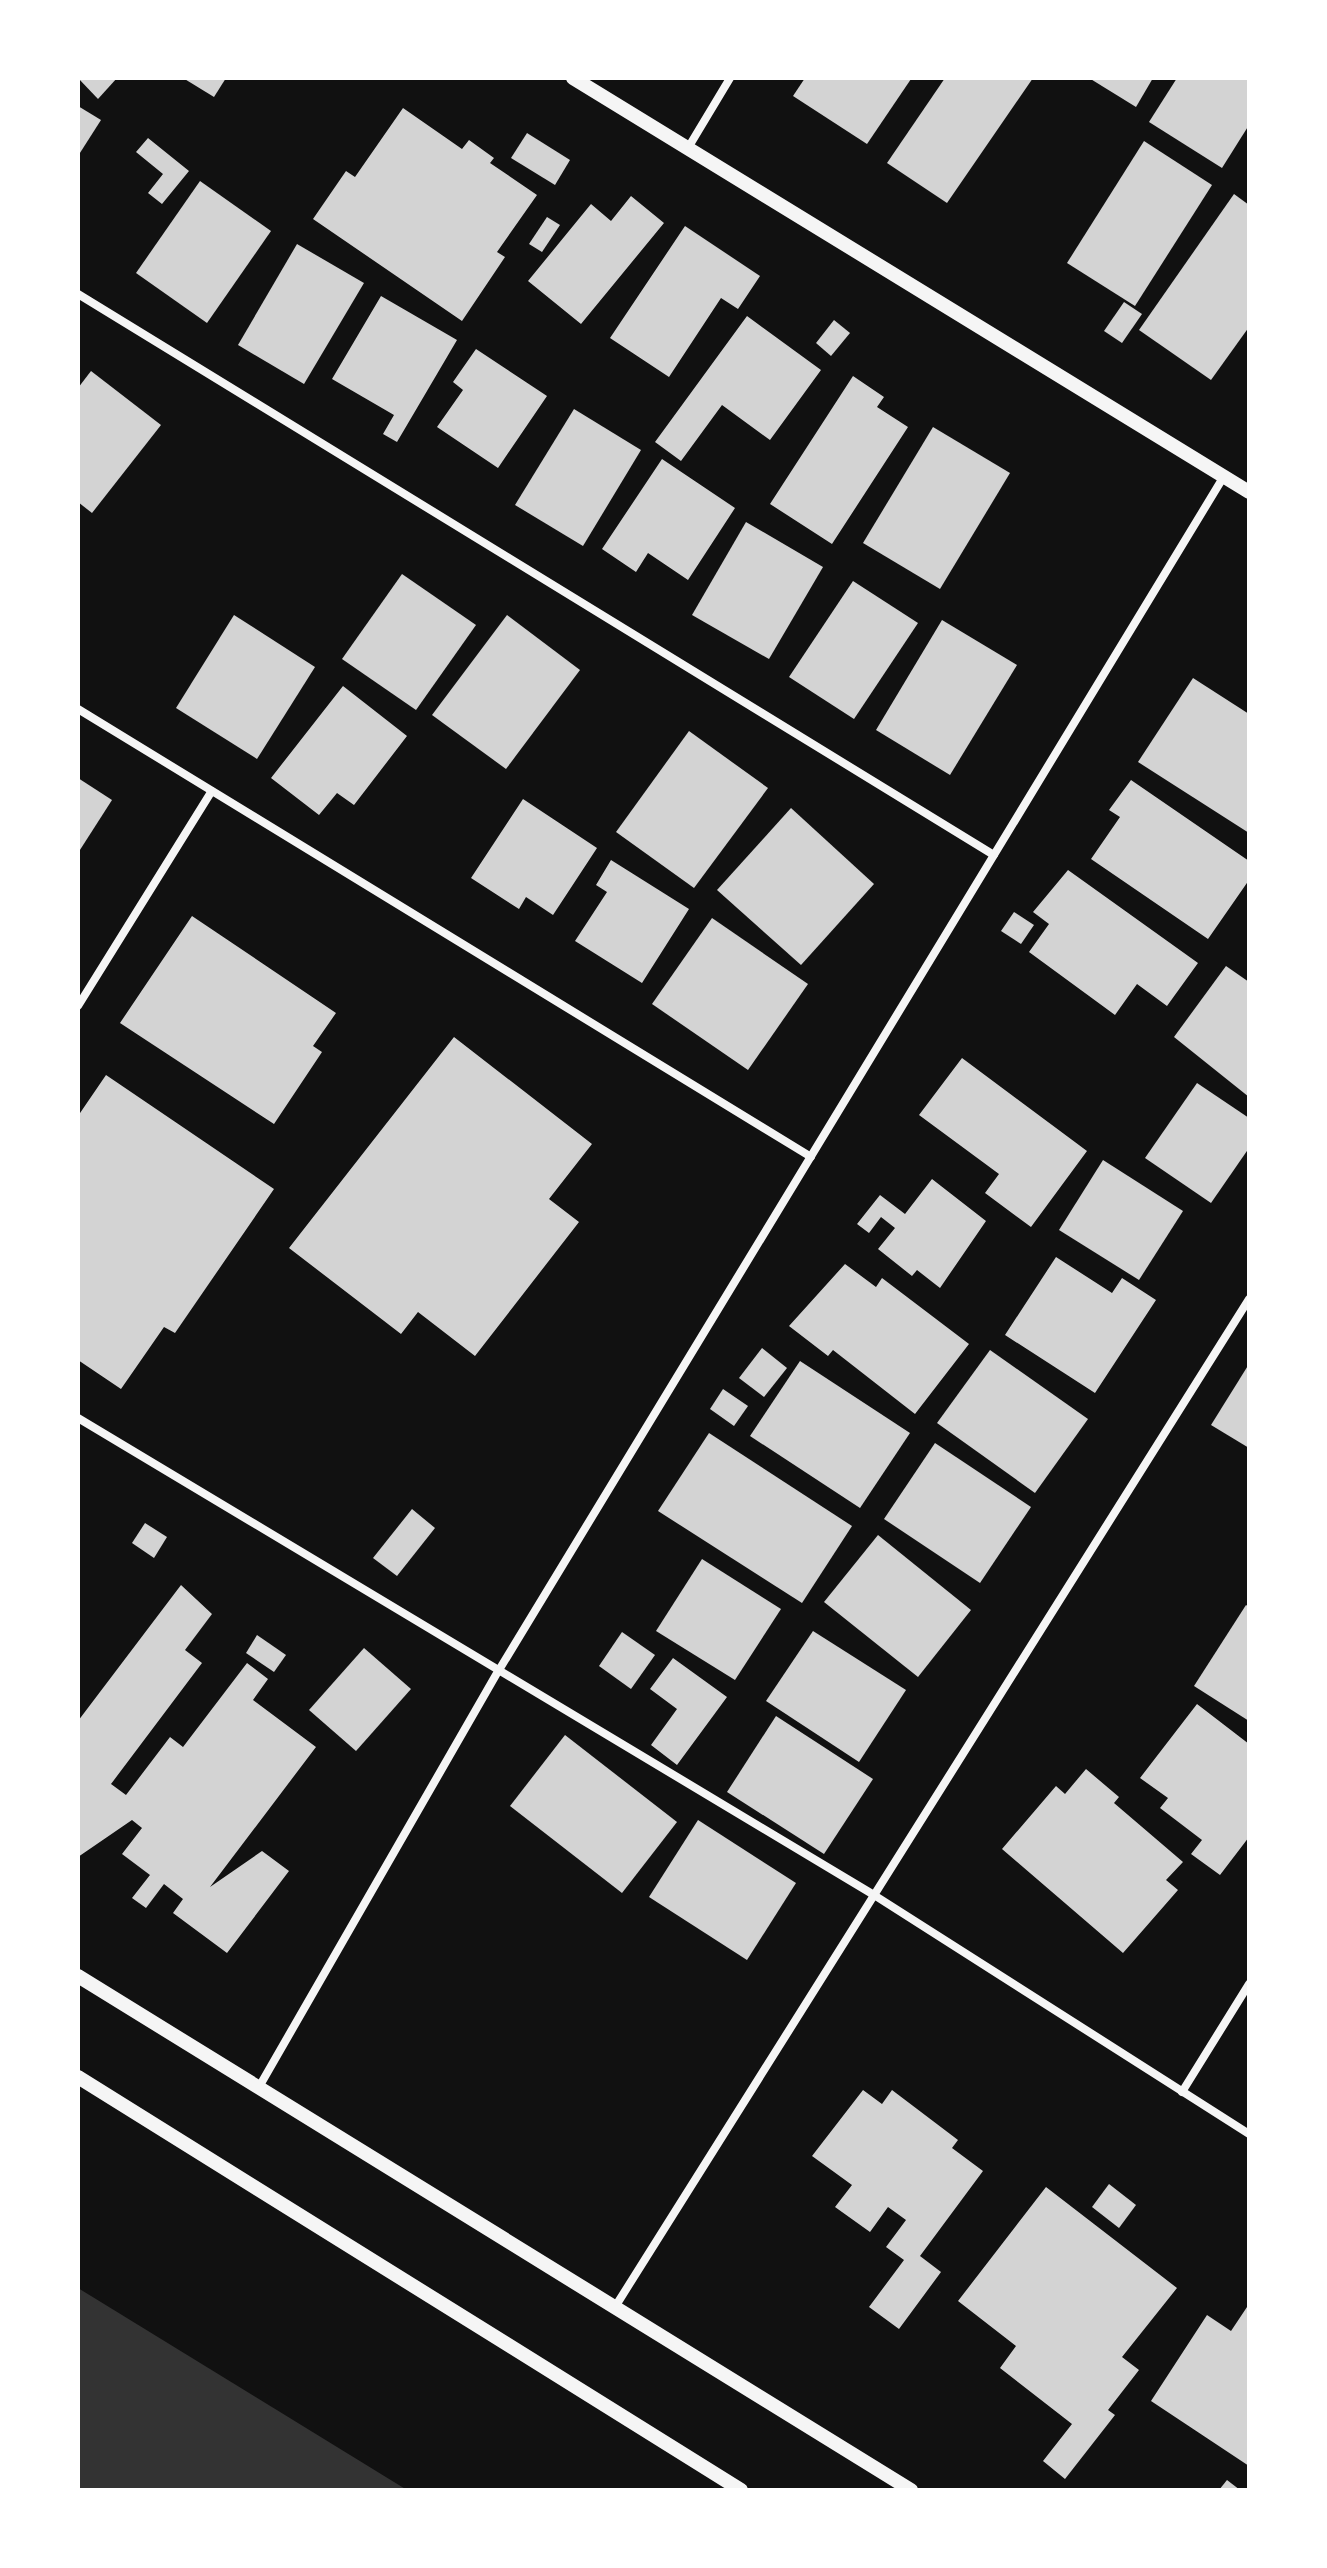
<!DOCTYPE html>
<html>
<head>
<meta charset="utf-8">
<style>
	body { margin:0 }
	#map { position:relative; width:1327px; height:2568px; overflow:hidden; background:#111; font-family:Karla,sans-serif }
	div>[style] { position:absolute }
	.water>* { inset:0; background:#333 }
	.building>* { inset:0; background:#d3d3d3 }
	.minor>* { height:8px; margin:-4px; padding:0 4px; transform-origin:4px; border-radius:4px; background:#f5f5f5 }
	.tertiary>* { height:14px; margin:-7px; padding:0 7px; transform-origin:7px; border-radius:7px; background:#f5f5f5 }
	span { translate:-50% -50%; white-space:nowrap; text-align:center; line-height:1.15; -webkit-text-stroke:8px #fff; paint-order:stroke }
	.frame { position:absolute; inset:0; border:80px solid #fff; pointer-events:none }
</style>
</head>
<body>
<div id="map">
	<div class="water">
		<div style="clip-path:polygon(78px 2288px,407px 2490px,78px 2490px)"></div>
	</div>
	<div class="building">
		<div style="clip-path:polygon(78px 78px,117px 78px,98px 99px)"></div>
		<div style="clip-path:polygon(183px 78px,226px 78px,214px 97px)"></div>
		<div style="clip-path:polygon(805px 78px,909px 78px,911px 79px,867px 144px,793px 96px)"></div>
		<div style="clip-path:polygon(945px 78px,1033px 78px,947px 203px,887px 163px)"></div>
		<div style="clip-path:polygon(1089px 78px,1153px 78px,1136px 107px)"></div>
		<div style="clip-path:polygon(1177px 78px,1249px 78px,1249px 125px,1222px 168px,1149px 122px)"></div>
		<div style="clip-path:polygon(78px 106px,101px 120px,78px 156px)"></div>
		<div style="clip-path:polygon(403px 108px,462px 149px,469px 140px,494px 158px,490px 163px,537px 195px,497px 252px,505px 257px,462px 321px,313px 219px,346px 171px,355px 177px)"></div>
		<div style="clip-path:polygon(527px 133px,570px 160px,555px 185px,511px 158px)"></div>
		<div style="clip-path:polygon(148px 138px,189px 171px,162px 204px,148px 193px,163px 174px,136px 152px)"></div>
		<div style="clip-path:polygon(1144px 141px,1212px 185px,1135px 306px,1067px 263px)"></div>
		<div style="clip-path:polygon(200px 181px,271px 231px,207px 323px,136px 273px)"></div>
		<div style="clip-path:polygon(1234px 194px,1249px 205px,1249px 327px,1211px 380px,1139px 330px)"></div>
		<div style="clip-path:polygon(631px 196px,664px 223px,581px 324px,528px 281px,591px 204px,611px 221px)"></div>
		<div style="clip-path:polygon(547px 217px,560px 225px,542px 252px,529px 244px)"></div>
		<div style="clip-path:polygon(685px 226px,760px 276px,738px 309px,721px 298px,669px 377px,610px 338px)"></div>
		<div style="clip-path:polygon(297px 244px,364px 283px,304px 384px,238px 345px)"></div>
		<div style="clip-path:polygon(381px 296px,457px 340px,397px 442px,383px 434px,394px 415px,332px 379px)"></div>
		<div style="clip-path:polygon(1124px 302px,1142px 314px,1122px 343px,1104px 331px)"></div>
		<div style="clip-path:polygon(747px 316px,821px 370px,770px 440px,722px 405px,681px 461px,655px 442px)"></div>
		<div style="clip-path:polygon(834px 320px,850px 333px,831px 356px,816px 343px)"></div>
		<div style="clip-path:polygon(476px 349px,547px 396px,498px 468px,437px 427px,463px 390px,453px 382px)"></div>
		<div style="clip-path:polygon(91px 371px,161px 425px,92px 513px,78px 502px,78px 388px)"></div>
		<div style="clip-path:polygon(853px 376px,884px 397px,877px 407px,908px 427px,832px 544px,770px 504px)"></div>
		<div style="clip-path:polygon(574px 409px,641px 450px,583px 546px,515px 505px)"></div>
		<div style="clip-path:polygon(933px 427px,1010px 473px,940px 589px,863px 543px)"></div>
		<div style="clip-path:polygon(662px 459px,735px 508px,688px 580px,648px 553px,636px 572px,602px 549px)"></div>
		<div style="clip-path:polygon(746px 522px,823px 567px,769px 659px,692px 615px)"></div>
		<div style="clip-path:polygon(402px 574px,476px 625px,416px 710px,342px 659px)"></div>
		<div style="clip-path:polygon(853px 581px,918px 623px,854px 719px,789px 677px)"></div>
		<div style="clip-path:polygon(234px 615px,315px 667px,257px 759px,176px 708px)"></div>
		<div style="clip-path:polygon(507px 615px,580px 670px,506px 769px,432px 715px)"></div>
		<div style="clip-path:polygon(942px 620px,1017px 665px,950px 775px,876px 730px)"></div>
		<div style="clip-path:polygon(1193px 678px,1249px 714px,1249px 833px,1138px 762px)"></div>
		<div style="clip-path:polygon(343px 686px,407px 736px,354px 805px,337px 793px,319px 815px,271px 778px)"></div>
		<div style="clip-path:polygon(689px 731px,768px 788px,694px 888px,616px 832px)"></div>
		<div style="clip-path:polygon(78px 778px,112px 800px,78px 853px)"></div>
		<div style="clip-path:polygon(1131px 780px,1249px 861px,1249px 880px,1208px 939px,1091px 859px,1120px 817px,1109px 810px)"></div>
		<div style="clip-path:polygon(523px 799px,597px 848px,553px 915px,526px 897px,519px 909px,471px 878px)"></div>
		<div style="clip-path:polygon(791px 808px,874px 884px,801px 965px,717px 890px)"></div>
		<div style="clip-path:polygon(611px 860px,689px 909px,642px 983px,575px 941px,607px 892px,596px 885px)"></div>
		<div style="clip-path:polygon(1068px 870px,1198px 963px,1167px 1006px,1137px 984px,1115px 1015px,1029px 952px,1049px 924px,1033px 912px)"></div>
		<div style="clip-path:polygon(1014px 912px,1034px 925px,1021px 944px,1001px 931px)"></div>
		<div style="clip-path:polygon(192px 916px,336px 1013px,313px 1046px,322px 1052px,274px 1124px,120px 1023px)"></div>
		<div style="clip-path:polygon(712px 918px,808px 984px,748px 1070px,652px 1004px)"></div>
		<div style="clip-path:polygon(1226px 966px,1249px 982px,1249px 1097px,1174px 1037px)"></div>
		<div style="clip-path:polygon(454px 1037px,592px 1144px,549px 1199px,579px 1222px,475px 1356px,418px 1312px,401px 1334px,289px 1248px)"></div>
		<div style="clip-path:polygon(962px 1058px,1087px 1151px,1031px 1227px,985px 1193px,999px 1174px,919px 1115px)"></div>
		<div style="clip-path:polygon(106px 1075px,274px 1189px,175px 1333px,164px 1327px,121px 1389px,78px 1360px,78px 1116px)"></div>
		<div style="clip-path:polygon(1197px 1083px,1249px 1118px,1249px 1148px,1211px 1203px,1145px 1158px)"></div>
		<div style="clip-path:polygon(1103px 1160px,1183px 1211px,1139px 1280px,1059px 1230px)"></div>
		<div style="clip-path:polygon(932px 1179px,986px 1221px,940px 1288px,917px 1270px,912px 1276px,878px 1249px,895px 1228px,881px 1217px,869px 1233px,857px 1224px,880px 1195px,905px 1214px)"></div>
		<div style="clip-path:polygon(1056px 1257px,1112px 1293px,1122px 1278px,1156px 1300px,1095px 1393px,1005px 1335px)"></div>
		<div style="clip-path:polygon(845px 1264px,876px 1287px,882px 1278px,969px 1344px,915px 1414px,833px 1350px,828px 1356px,789px 1326px)"></div>
		<div style="clip-path:polygon(762px 1348px,787px 1368px,764px 1397px,739px 1378px)"></div>
		<div style="clip-path:polygon(990px 1350px,1088px 1419px,1035px 1493px,937px 1423px)"></div>
		<div style="clip-path:polygon(800px 1361px,910px 1433px,860px 1508px,750px 1436px)"></div>
		<div style="clip-path:polygon(1249px 1364px,1249px 1448px,1211px 1425px)"></div>
		<div style="clip-path:polygon(723px 1389px,748px 1406px,734px 1426px,710px 1409px)"></div>
		<div style="clip-path:polygon(709px 1433px,852px 1526px,802px 1603px,658px 1511px)"></div>
		<div style="clip-path:polygon(935px 1443px,1031px 1507px,980px 1583px,884px 1519px)"></div>
		<div style="clip-path:polygon(412px 1509px,435px 1528px,397px 1576px,373px 1558px)"></div>
		<div style="clip-path:polygon(145px 1523px,167px 1537px,154px 1558px,132px 1543px)"></div>
		<div style="clip-path:polygon(878px 1535px,971px 1610px,918px 1677px,824px 1602px)"></div>
		<div style="clip-path:polygon(702px 1559px,781px 1609px,735px 1680px,656px 1631px)"></div>
		<div style="clip-path:polygon(181px 1585px,212px 1614px,185px 1650px,202px 1663px,111px 1784px,126px 1795px,170px 1737px,183px 1747px,247px 1663px,268px 1679px,253px 1700px,316px 1747px,210px 1887px,262px 1851px,289px 1871px,227px 1953px,173px 1913px,183px 1899px,164px 1884px,146px 1908px,132px 1898px,150px 1875px,122px 1854px,142px 1828px,132px 1820px,78px 1857px,78px 1721px)"></div>
		<div style="clip-path:polygon(1246px 1605px,1249px 1607px,1249px 1721px,1194px 1686px)"></div>
		<div style="clip-path:polygon(813px 1631px,906px 1690px,859px 1762px,766px 1701px)"></div>
		<div style="clip-path:polygon(622px 1632px,655px 1655px,631px 1689px,599px 1666px)"></div>
		<div style="clip-path:polygon(257px 1635px,286px 1655px,274px 1672px,246px 1653px)"></div>
		<div style="clip-path:polygon(364px 1648px,411px 1689px,356px 1751px,309px 1710px)"></div>
		<div style="clip-path:polygon(673px 1658px,727px 1697px,677px 1765px,651px 1745px,677px 1709px,650px 1689px)"></div>
		<div style="clip-path:polygon(1197px 1704px,1249px 1744px,1249px 1837px,1220px 1875px,1191px 1854px,1202px 1840px,1160px 1808px,1168px 1798px,1140px 1778px)"></div>
		<div style="clip-path:polygon(776px 1716px,873px 1779px,824px 1854px,727px 1792px)"></div>
		<div style="clip-path:polygon(565px 1735px,677px 1822px,622px 1893px,510px 1806px)"></div>
		<div style="clip-path:polygon(1086px 1769px,1119px 1797px,1114px 1803px,1183px 1862px,1166px 1880px,1178px 1890px,1123px 1953px,1002px 1849px,1056px 1786px,1065px 1794px)"></div>
		<div style="clip-path:polygon(698px 1820px,796px 1883px,747px 1960px,649px 1897px)"></div>
		<div style="clip-path:polygon(863px 2090px,882px 2104px,892px 2090px,958px 2140px,952px 2148px,983px 2171px,920px 2256px,941px 2272px,899px 2329px,869px 2307px,904px 2260px,886px 2247px,906px 2220px,888px 2207px,870px 2232px,835px 2207px,852px 2185px,812px 2156px)"></div>
		<div style="clip-path:polygon(1109px 2184px,1136px 2205px,1119px 2228px,1092px 2207px)"></div>
		<div style="clip-path:polygon(1046px 2187px,1177px 2288px,1122px 2357px,1139px 2370px,1108px 2410px,1115px 2415px,1065px 2479px,1043px 2461px,1072px 2424px,1000px 2368px,1016px 2346px,958px 2301px)"></div>
		<div style="clip-path:polygon(1249px 2304px,1249px 2466px,1151px 2401px,1207px 2315px,1231px 2331px)"></div>
		<div style="clip-path:polygon(1227px 2480px,1240px 2490px,1219px 2490px)"></div>
	</div>
	<div class="minor">
		<div style="left:688px;top:148px;width:82px;rotate:-59deg"></div>
		<div style="left:78px;top:294px;width:1074px;rotate:31.49deg"></div>
		<div style="left:78px;top:709px;width:859px;rotate:31.43deg"></div>
		<div style="left:78px;top:1006px;width:253px;rotate:-58.1deg"></div>
		<div style="left:78px;top:1418px;width:928px;rotate:30.93deg"></div>
		<div style="left:874px;top:1895px;width:445px;rotate:32.5deg"></div>
		<div style="left:259px;top:2087px;width:481px;rotate:-60.1deg"></div>
		<div style="left:499px;top:1670px;width:1397px;rotate:-58.73deg"></div>
		<div style="left:1182px;top:2092px;width:127px;rotate:-58.2deg"></div>
		<div style="left:615px;top:2307px;width:1191px;rotate:-57.83deg"></div>
	</div>
	<div class="tertiary">
		<div style="left:573px;top:78px;width:793px;rotate:31.48deg"></div>
		<div style="left:78px;top:1976px;width:979px;rotate:31.68deg"></div>
		<div style="left:78px;top:2077px;width:781px;rotate:31.92deg"></div>
	</div>
	<div class="frame"></div>
</div>
</body>
</html>
